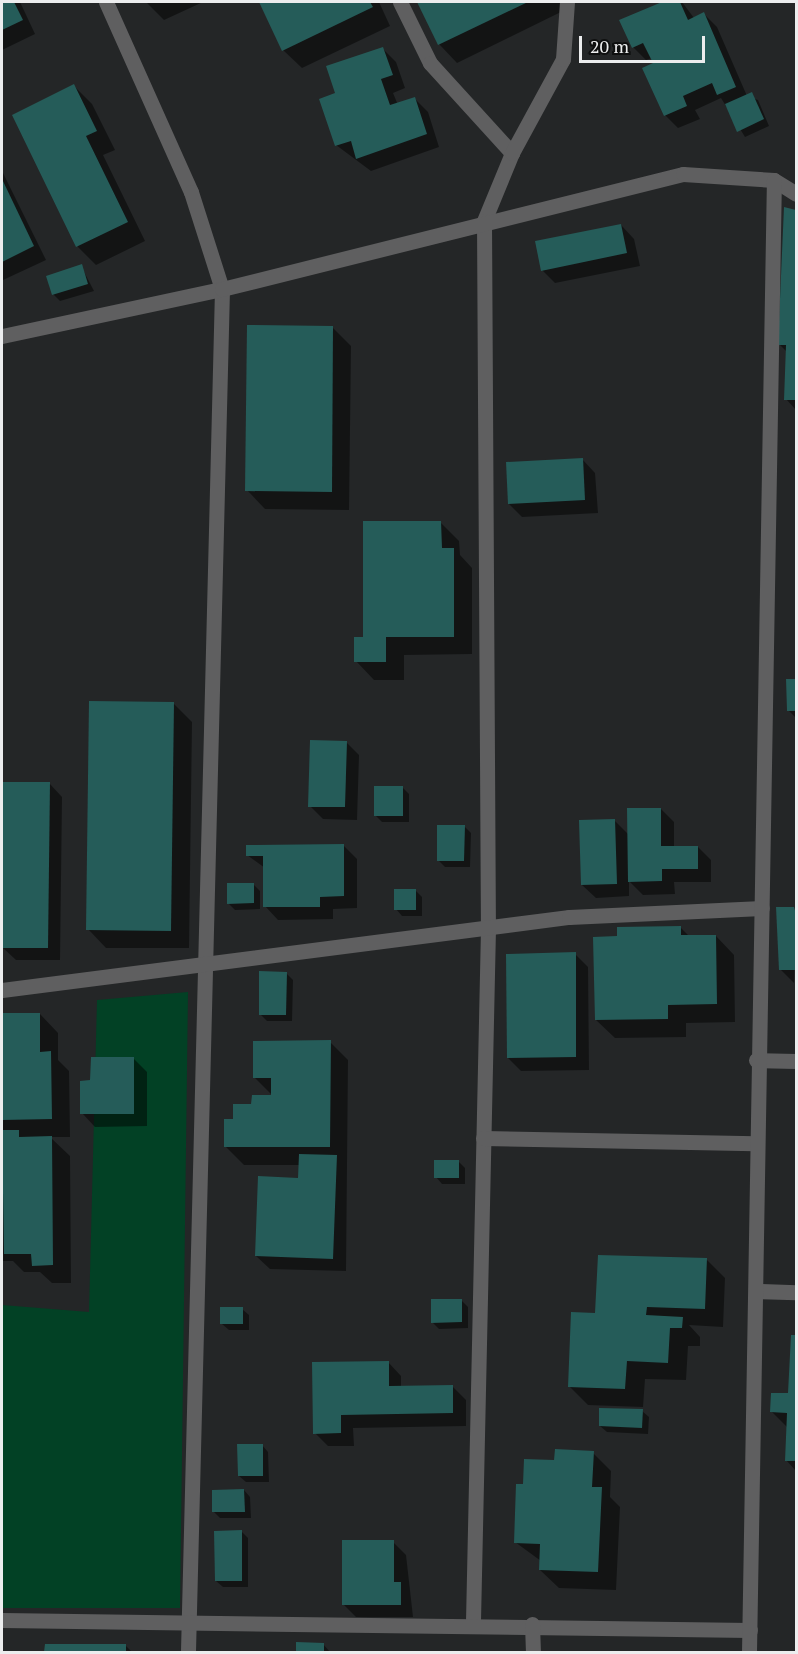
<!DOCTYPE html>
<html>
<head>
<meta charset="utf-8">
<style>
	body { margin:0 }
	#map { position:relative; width:798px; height:1654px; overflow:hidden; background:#242627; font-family:"PT Serif",serif }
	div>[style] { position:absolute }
	.green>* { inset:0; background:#024125 }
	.shadow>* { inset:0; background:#0007 }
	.building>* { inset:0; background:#255c59 }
	.minor>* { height:15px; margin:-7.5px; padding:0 7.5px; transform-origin:7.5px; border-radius:7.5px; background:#5f5f60 }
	span { translate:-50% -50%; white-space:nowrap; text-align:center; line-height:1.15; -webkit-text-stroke:6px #0e0f0f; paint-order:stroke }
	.frame { position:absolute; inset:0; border:3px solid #ecedee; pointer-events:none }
	.scale { position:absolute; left:579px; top:36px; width:126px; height:27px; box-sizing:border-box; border:3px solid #ecedee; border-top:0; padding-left:8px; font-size:18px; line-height:21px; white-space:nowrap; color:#ecedee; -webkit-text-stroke:4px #0e0f0f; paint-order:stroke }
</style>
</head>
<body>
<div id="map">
	<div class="green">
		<div style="clip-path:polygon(188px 992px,180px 1608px,2px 1608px,2px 1305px,89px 1312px,97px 1000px)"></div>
	</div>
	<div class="shadow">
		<div style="clip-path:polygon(2px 2px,20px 2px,35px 34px,2px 50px)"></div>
		<div style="clip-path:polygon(146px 2px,145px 2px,203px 2px,164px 20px)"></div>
		<div style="clip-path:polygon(260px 2px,379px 2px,390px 26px,302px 68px,283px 50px)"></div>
		<div style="clip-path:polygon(419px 2px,561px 2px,565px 10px,457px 63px,439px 44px)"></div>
		<div style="clip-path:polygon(666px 2px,682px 2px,694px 18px,704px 14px,717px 27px,747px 96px,758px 100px,769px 126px,745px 137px,721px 98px,695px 110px,700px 119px,678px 128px,665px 115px,652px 58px,646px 60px,633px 47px,621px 21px)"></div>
		<div style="clip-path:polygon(383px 49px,396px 62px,405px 88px,393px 93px,398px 105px,415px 99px,428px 112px,439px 147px,371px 171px,336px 145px)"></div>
		<div style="clip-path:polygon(74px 86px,92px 104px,115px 150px,103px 155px,145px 241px,96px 265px,78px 247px,14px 115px)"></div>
		<div style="clip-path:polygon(2px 171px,46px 260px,3px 280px,2px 278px)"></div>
		<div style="clip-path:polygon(786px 209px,796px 212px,796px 410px,786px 399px,787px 352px,779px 344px)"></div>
		<div style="clip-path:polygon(621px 225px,634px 239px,640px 266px,555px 283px,542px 270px)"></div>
		<div style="clip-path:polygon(81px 266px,94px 291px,60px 301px,53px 294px)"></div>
		<div style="clip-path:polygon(333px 328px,351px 346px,349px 510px,265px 509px,247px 490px)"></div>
		<div style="clip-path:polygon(582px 459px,595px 473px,598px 513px,522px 517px,509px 504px)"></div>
		<div style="clip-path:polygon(441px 523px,459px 541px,460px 555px,472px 568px,472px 654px,404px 655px,404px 680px,374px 680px,356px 661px,365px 638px)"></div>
		<div style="clip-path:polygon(796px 680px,796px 717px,795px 717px,789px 711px,787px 681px)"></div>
		<div style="clip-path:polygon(173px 703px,192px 722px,189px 948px,106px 948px,88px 929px)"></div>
		<div style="clip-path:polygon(346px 742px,359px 755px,357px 820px,323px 819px,310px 806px)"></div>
		<div style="clip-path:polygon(49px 783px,62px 797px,60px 960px,16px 960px,2px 947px)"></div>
		<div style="clip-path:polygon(403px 788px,409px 794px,409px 822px,382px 822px,375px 815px)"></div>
		<div style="clip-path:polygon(661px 809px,674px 822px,674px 848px,698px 847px,711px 860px,711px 882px,674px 882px,675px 894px,643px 895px,629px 881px,629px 896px,596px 898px,582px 885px,614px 820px,629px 835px)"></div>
		<div style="clip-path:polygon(464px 826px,471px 833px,470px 867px,445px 867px,439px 861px)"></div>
		<div style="clip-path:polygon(344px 846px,357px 859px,357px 908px,333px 909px,333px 919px,278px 920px,265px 906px,265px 868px,247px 855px)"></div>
		<div style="clip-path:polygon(253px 884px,260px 891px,260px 909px,235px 910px,229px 904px)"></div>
		<div style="clip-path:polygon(416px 891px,422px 897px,422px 916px,402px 916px,396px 909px)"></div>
		<div style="clip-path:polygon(793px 909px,796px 912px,794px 983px,781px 970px)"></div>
		<div style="clip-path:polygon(681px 928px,690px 937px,716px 936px,734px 955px,735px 1022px,686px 1023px,686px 1037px,615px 1038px,596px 1020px,618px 938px)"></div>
		<div style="clip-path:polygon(575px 954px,588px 967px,589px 1070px,521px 1071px,508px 1058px)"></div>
		<div style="clip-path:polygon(286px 973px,293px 980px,292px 1021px,267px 1021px,260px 1014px)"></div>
		<div style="clip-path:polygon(40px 1014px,58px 1033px,58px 1060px,69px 1071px,70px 1137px,50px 1137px,70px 1156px,71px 1283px,52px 1283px,40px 1272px,24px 1272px,13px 1261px,2px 1261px,2px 1015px)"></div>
		<div style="clip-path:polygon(330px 1042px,348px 1060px,346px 1271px,270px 1269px,256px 1256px,299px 1179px,300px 1165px,244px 1165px,225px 1146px,234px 1121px,273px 1096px,254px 1077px)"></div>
		<div style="clip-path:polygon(134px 1059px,147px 1072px,147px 1126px,95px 1127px,82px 1113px,91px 1082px)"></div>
		<div style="clip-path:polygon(459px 1162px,465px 1168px,465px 1184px,442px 1184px,436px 1177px)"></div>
		<div style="clip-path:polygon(707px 1260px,725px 1278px,723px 1327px,689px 1325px,700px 1337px,700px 1346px,688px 1346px,686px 1380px,645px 1379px,643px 1407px,588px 1405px,570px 1387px,597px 1315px)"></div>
		<div style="clip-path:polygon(462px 1301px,468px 1307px,468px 1328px,439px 1329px,432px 1322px)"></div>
		<div style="clip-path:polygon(242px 1309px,249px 1315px,249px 1330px,229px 1330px,222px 1324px)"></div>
		<div style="clip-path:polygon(792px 1337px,796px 1337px,796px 1471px,786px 1460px,788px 1428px,772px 1412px,789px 1395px)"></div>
		<div style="clip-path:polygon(388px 1362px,401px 1376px,401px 1387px,452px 1386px,466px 1400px,466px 1426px,353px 1428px,354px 1446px,328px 1446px,315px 1433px)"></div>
		<div style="clip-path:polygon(642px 1411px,649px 1417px,648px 1434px,607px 1432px,600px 1426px)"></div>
		<div style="clip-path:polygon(262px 1445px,268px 1452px,269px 1482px,246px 1482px,239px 1476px)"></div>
		<div style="clip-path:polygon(593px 1453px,611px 1471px,610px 1497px,620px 1507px,616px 1590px,559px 1588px,540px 1570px,541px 1561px,515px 1542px,525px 1485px,556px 1461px)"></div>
		<div style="clip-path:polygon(244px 1490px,250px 1497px,251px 1518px,220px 1518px,214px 1512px)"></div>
		<div style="clip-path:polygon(241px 1531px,248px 1538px,248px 1587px,223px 1587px,216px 1581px)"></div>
		<div style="clip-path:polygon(393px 1542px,406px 1555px,413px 1617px,356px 1617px,343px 1604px)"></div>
		<div style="clip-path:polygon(297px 1644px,323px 1644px,330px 1652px,297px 1652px)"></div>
		<div style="clip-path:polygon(46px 1645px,125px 1645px,132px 1652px,46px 1652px)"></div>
	</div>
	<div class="building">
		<div style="clip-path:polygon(2px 2px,14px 2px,23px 20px,2px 30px)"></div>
		<div style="clip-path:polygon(259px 2px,370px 2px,373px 7px,282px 51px)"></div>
		<div style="clip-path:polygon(417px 2px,528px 2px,438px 45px)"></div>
		<div style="clip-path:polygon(662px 2px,680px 2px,688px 20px,704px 12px,736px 87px,717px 95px,712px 83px,683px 96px,687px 106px,664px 116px,642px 68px,653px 63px,643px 43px,632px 48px,619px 20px)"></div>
		<div style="clip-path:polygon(383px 47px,393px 75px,381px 79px,390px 105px,415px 97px,427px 134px,356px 159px,351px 141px,335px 146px,319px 99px,335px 93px,326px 66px)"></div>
		<div style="clip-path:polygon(74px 84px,97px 131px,86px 136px,128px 222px,76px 247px,12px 115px)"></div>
		<div style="clip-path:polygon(752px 92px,764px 119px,737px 132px,725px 104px)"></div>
		<div style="clip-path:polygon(2px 179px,34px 246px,2px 262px)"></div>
		<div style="clip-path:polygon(784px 207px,796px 210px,796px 400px,784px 400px,786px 345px,778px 345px)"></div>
		<div style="clip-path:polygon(621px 224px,627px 253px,541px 271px,535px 241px)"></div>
		<div style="clip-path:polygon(82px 264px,88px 284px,52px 295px,46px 276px)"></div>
		<div style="clip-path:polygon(247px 325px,333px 326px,332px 492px,245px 491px)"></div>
		<div style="clip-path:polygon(583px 458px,585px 500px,508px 504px,506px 462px)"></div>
		<div style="clip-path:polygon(363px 521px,441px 521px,442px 548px,454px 548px,454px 637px,386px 637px,386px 662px,354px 662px,354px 637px,363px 637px)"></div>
		<div style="clip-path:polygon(786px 679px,796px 679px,796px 711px,787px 711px)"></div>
		<div style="clip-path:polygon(89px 701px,174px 702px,171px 931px,86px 930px)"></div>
		<div style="clip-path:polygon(310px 740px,347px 741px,345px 807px,308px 807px)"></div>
		<div style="clip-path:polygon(3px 782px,50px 782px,48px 948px,2px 948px)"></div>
		<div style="clip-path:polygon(374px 786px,403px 786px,403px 816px,374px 816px)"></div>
		<div style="clip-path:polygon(627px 808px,661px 808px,661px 846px,698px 846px,698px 869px,662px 869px,662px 881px,628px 882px)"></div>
		<div style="clip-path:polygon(615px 819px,617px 884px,581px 885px,579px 820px)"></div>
		<div style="clip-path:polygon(437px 825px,465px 825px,464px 861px,437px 861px)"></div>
		<div style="clip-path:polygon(344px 844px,344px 896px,320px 897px,320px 907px,263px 907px,263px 856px,246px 856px,246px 845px)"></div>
		<div style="clip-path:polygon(227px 883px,254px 883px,254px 903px,227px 904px)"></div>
		<div style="clip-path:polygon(394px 889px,416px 889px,416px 910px,394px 910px)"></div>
		<div style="clip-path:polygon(776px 907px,794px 907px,796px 914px,796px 970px,779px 970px)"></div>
		<div style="clip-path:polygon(681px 926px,681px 935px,716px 935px,717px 1004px,668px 1005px,668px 1019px,595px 1020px,593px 937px,617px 936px,617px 927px)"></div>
		<div style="clip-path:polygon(576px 952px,576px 1057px,507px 1058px,506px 954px)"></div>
		<div style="clip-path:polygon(259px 971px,287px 972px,286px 1015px,259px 1015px)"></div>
		<div style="clip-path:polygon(2px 1013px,40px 1013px,40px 1052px,51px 1051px,52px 1119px,2px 1120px)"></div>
		<div style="clip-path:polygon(331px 1040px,330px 1147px,224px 1147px,224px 1119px,233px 1119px,233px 1104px,251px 1104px,252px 1095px,271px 1095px,271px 1078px,253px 1078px,253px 1041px)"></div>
		<div style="clip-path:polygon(91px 1057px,134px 1057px,134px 1114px,80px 1114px,80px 1081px,90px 1080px)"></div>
		<div style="clip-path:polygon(2px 1130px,19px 1130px,19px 1137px,52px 1136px,53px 1265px,32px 1266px,31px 1254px,4px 1254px)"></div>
		<div style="clip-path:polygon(299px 1154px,337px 1155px,333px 1259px,255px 1256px,258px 1176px,298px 1178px)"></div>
		<div style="clip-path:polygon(434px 1160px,459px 1160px,459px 1178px,434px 1178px)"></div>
		<div style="clip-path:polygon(598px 1255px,707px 1258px,705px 1309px,647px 1307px,646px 1315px,683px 1317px,682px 1328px,670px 1328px,668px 1363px,627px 1361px,625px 1389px,568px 1387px,571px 1312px,595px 1313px)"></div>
		<div style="clip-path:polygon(431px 1299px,462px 1299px,462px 1322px,431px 1323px)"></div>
		<div style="clip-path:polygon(220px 1307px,243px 1307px,243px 1324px,220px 1324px)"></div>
		<div style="clip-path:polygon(791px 1335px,796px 1335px,796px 1461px,785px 1461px,787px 1413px,770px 1412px,771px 1393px,788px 1393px)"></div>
		<div style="clip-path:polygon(389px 1361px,389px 1386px,453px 1385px,453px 1413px,341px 1415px,341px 1433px,313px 1434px,312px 1362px)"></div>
		<div style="clip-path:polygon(599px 1408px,643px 1409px,642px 1428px,599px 1426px)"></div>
		<div style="clip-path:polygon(237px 1444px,263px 1444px,263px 1476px,238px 1476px)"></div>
		<div style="clip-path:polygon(555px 1449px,594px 1451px,592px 1487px,602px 1487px,598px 1572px,539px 1570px,540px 1544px,514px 1543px,516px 1484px,523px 1484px,524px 1459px,554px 1460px)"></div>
		<div style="clip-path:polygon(244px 1489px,245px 1512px,212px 1512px,212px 1490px)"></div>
		<div style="clip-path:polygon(242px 1530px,242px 1581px,215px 1581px,214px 1531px)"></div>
		<div style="clip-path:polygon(342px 1540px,394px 1540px,394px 1582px,401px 1582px,401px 1605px,342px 1605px)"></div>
		<div style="clip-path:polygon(296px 1642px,324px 1643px,324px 1652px,296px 1652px)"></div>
		<div style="clip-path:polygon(45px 1644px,126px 1644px,126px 1652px,44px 1652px)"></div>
	</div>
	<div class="minor">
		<div style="left:106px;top:2px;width:208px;rotate:65.9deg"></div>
		<div style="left:191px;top:192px;width:102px;rotate:72.3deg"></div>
		<div style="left:222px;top:289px;width:1363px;rotate:91.43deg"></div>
		<div style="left:400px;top:2px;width:68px;rotate:63.8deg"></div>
		<div style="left:430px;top:63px;width:122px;rotate:47.7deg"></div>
		<div style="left:512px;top:153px;width:74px;rotate:112.4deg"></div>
		<div style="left:484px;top:221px;width:707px;rotate:89.68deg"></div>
		<div style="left:488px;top:928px;width:694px;rotate:91.24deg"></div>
		<div style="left:512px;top:153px;width:107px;rotate:-61.5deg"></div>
		<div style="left:563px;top:59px;width:57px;rotate:-86deg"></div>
		<div style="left:2px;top:336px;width:225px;rotate:-12.1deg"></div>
		<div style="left:222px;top:289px;width:475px;rotate:-14deg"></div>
		<div style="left:683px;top:174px;width:91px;rotate:3.8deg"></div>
		<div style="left:774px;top:180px;width:26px;rotate:32deg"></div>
		<div style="left:2px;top:990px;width:572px;rotate:-7.34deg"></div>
		<div style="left:569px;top:917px;width:193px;rotate:-2.7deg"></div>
		<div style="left:756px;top:1060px;width:40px;rotate:1.4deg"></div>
		<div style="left:483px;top:1138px;width:272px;rotate:1.1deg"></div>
		<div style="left:758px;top:1291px;width:38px;rotate:2deg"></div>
		<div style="left:2px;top:1620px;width:748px;rotate:0.77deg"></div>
		<div style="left:532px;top:1624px;width:28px;rotate:88deg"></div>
		<div style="left:749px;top:1652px;width:1472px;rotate:-89.03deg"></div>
	</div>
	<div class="frame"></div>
	<div class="scale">20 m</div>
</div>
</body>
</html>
